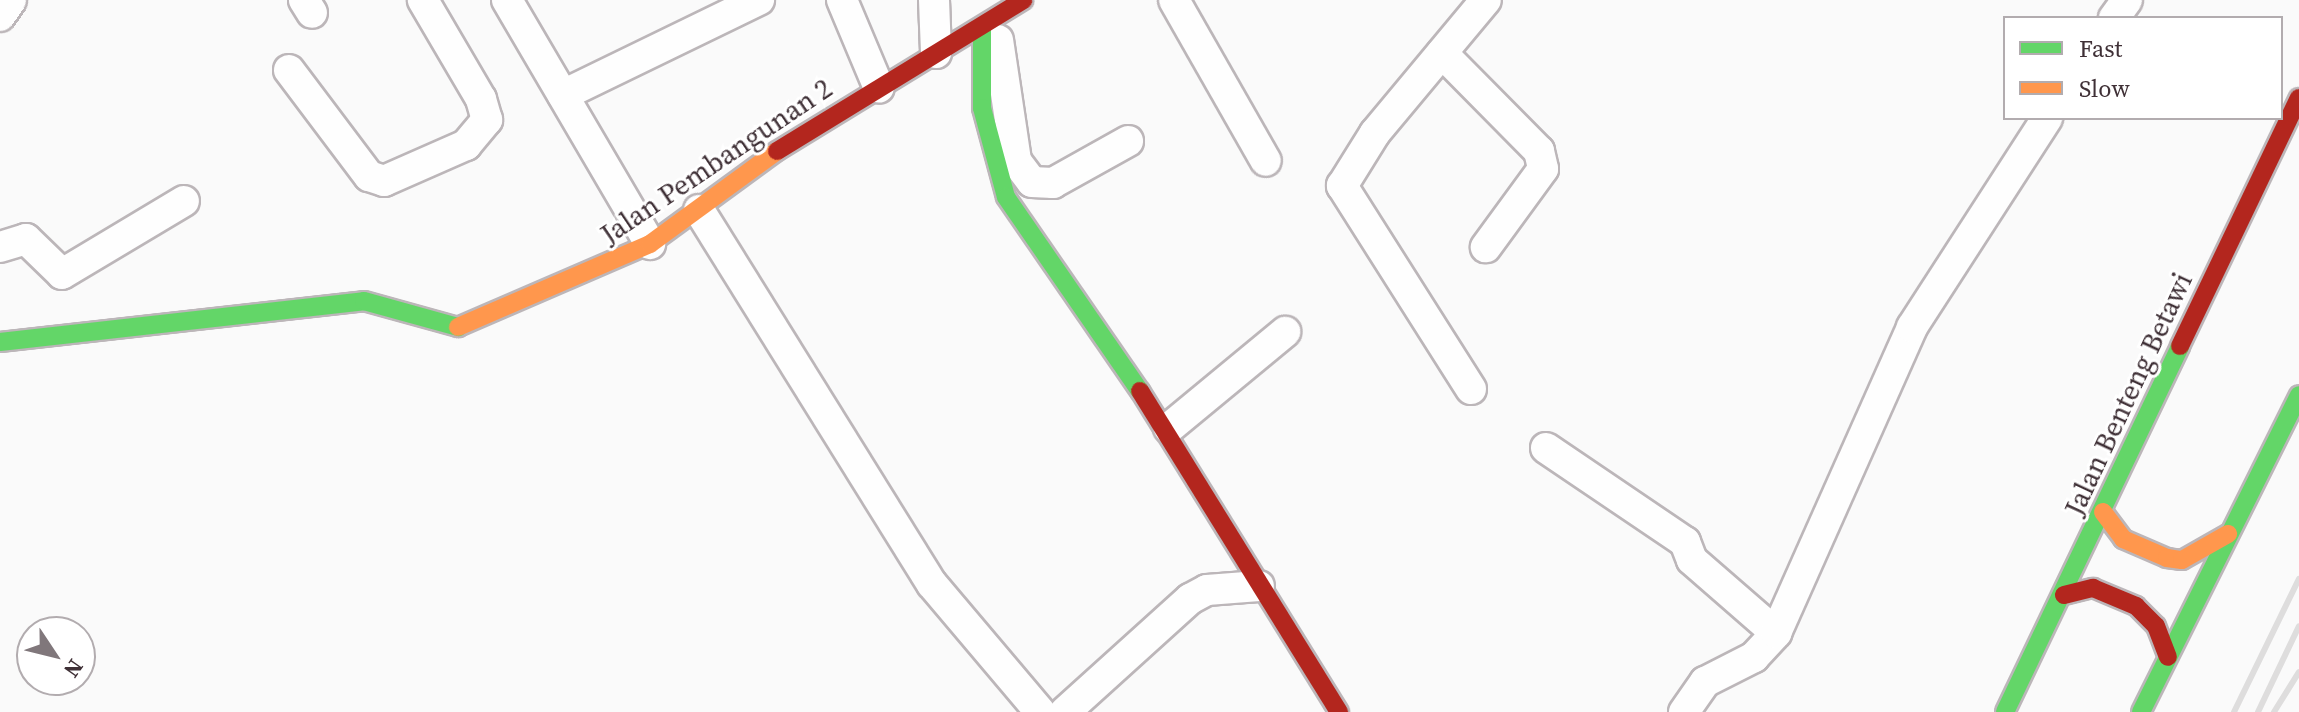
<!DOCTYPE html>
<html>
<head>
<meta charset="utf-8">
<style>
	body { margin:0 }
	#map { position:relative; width:2299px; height:712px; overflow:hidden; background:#fafafa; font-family:"Source Serif 4",serif }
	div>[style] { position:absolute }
	.roads { filter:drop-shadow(2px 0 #bcb6b9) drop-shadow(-2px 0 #bcb6b9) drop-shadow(0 2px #bcb6b9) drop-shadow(0 -2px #bcb6b9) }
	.street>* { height:30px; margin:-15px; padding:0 15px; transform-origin:15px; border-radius:15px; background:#fefefe }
	.fast>* { height:18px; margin:-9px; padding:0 9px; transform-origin:9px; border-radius:9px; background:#63d668 }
	.slow>* { height:18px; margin:-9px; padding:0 9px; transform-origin:9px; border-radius:9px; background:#ff974d }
	.jam>* { height:18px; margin:-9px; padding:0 9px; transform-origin:9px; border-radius:9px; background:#b3261e }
	.rail>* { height:6px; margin:-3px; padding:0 3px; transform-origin:3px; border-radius:3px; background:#dedddd }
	span { translate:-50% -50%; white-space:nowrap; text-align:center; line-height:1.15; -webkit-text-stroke:6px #fff; paint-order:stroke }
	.street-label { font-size:28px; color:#3f3036 }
	.legend { position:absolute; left:2003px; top:16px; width:280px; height:104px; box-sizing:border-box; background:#fff; border:2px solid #b2acaf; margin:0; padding:10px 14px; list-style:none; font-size:24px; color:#3f3036 }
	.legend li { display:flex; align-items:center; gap:16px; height:40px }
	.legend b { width:40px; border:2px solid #b2acaf }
	.north { position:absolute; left:16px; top:616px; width:80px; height:80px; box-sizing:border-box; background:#fff; border:2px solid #b2acaf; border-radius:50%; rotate:125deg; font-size:22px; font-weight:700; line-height:32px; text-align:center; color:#3f3036 }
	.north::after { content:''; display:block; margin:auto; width:28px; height:36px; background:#80777b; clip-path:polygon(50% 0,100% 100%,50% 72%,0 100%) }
</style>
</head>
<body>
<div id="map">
	<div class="roads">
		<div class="street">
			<div style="left:304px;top:0;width:15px;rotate:58deg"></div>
			<div style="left:507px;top:0;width:283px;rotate:59.6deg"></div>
			<div style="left:842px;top:0;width:95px;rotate:67.2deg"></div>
			<div style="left:934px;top:0;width:53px;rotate:87.8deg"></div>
			<div style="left:1174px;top:0;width:185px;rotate:60.3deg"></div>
			<div style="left:0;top:16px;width:19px;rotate:-55deg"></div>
			<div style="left:2114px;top:18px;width:22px;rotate:-54deg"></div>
			<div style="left:998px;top:40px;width:122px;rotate:81.5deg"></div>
			<div style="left:1016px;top:161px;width:26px;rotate:53deg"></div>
			<div style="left:1032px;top:182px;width:21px;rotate:3deg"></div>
			<div style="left:1053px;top:183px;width:86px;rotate:-29.2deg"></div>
			<div style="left:1442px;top:53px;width:138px;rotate:45.3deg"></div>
			<div style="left:1539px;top:151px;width:18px;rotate:77deg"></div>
			<div style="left:1543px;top:169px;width:97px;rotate:126.2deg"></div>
			<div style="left:289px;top:70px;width:133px;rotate:53deg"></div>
			<div style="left:369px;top:176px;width:16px;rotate:18deg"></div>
			<div style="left:384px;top:181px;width:90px;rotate:-23.7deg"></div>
			<div style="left:466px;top:145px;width:33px;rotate:-50deg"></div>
			<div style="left:487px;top:120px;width:22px;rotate:-106deg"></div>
			<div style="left:481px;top:99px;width:115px;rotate:-120.4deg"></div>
			<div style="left:563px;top:95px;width:218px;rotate:-25.9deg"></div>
			<div style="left:699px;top:210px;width:441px;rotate:58.1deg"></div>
			<div style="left:932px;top:584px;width:167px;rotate:49.8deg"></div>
			<div style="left:0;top:247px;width:27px;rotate:-17deg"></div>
			<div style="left:26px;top:239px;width:50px;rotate:44.2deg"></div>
			<div style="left:62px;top:274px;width:142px;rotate:-30.9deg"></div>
			<div style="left:1471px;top:389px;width:241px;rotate:-122.4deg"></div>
			<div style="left:1342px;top:186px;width:62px;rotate:-58.1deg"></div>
			<div style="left:1375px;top:133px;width:173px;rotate:-50.2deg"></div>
			<div style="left:1169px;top:428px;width:151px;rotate:-39.6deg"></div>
			<div style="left:1546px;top:448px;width:168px;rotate:34.1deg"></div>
			<div style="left:1685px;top:542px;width:19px;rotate:69deg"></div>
			<div style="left:1692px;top:560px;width:111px;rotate:41deg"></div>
			<div style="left:1065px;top:712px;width:169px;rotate:-42.1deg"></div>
			<div style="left:1190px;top:599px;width:19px;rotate:-28deg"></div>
			<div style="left:1207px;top:590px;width:52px;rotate:-4.4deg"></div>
			<div style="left:1684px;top:712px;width:37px;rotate:-55deg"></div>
			<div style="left:1705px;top:682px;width:55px;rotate:-27deg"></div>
			<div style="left:1754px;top:657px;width:33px;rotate:-47deg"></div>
			<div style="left:1776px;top:633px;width:335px;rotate:-66deg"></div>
			<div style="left:1912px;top:327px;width:249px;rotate:-57.1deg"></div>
		</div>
		<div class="fast">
			<div style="left:982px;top:27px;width:81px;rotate:90deg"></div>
			<div style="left:982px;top:108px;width:92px;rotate:74.9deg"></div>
			<div style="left:1006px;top:197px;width:236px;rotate:55.4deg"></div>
			<div style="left:0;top:342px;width:366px;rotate:-6.4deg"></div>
			<div style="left:364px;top:301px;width:98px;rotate:15.5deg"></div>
			<div style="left:2005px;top:712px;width:406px;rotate:-64.4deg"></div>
			<div style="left:2141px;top:712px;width:354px;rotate:-63.5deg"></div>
		</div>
		<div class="slow">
			<div style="left:458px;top:327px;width:209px;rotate:-23.4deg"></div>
			<div style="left:650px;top:244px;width:157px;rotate:-36.2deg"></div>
			<div style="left:2103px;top:512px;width:34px;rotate:53deg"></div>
			<div style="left:2123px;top:539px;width:48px;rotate:23.4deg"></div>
			<div style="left:2167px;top:558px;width:15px;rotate:8deg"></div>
			<div style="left:2182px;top:560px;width:53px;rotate:-29.5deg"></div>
		</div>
		<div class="jam">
			<div style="left:777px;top:151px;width:289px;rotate:-31.5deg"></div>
			<div style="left:2180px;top:346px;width:275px;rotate:-64.4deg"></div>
			<div style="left:1140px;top:391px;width:378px;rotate:58.2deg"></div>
			<div style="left:2064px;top:595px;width:30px;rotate:-14deg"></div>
			<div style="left:2093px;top:588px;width:47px;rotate:22.7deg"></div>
			<div style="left:2136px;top:606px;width:28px;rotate:45deg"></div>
			<div style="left:2156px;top:626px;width:33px;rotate:69deg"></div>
		</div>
	</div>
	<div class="rail">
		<div style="left:2234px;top:712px;width:148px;rotate:-64deg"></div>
		<div style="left:2258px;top:712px;width:95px;rotate:-64.5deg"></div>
		<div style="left:2274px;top:712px;width:47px;rotate:-58deg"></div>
	</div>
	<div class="street-label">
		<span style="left:716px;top:161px;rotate:-34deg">Jalan Pembangunan 2</span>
		<span style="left:2128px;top:394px;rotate:-65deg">Jalan Benteng Betawi</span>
	</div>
	<ul class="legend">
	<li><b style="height:10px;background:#63d668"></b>Fast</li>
	<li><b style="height:10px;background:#ff974d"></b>Slow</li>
	</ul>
	<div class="north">N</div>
</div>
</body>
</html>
